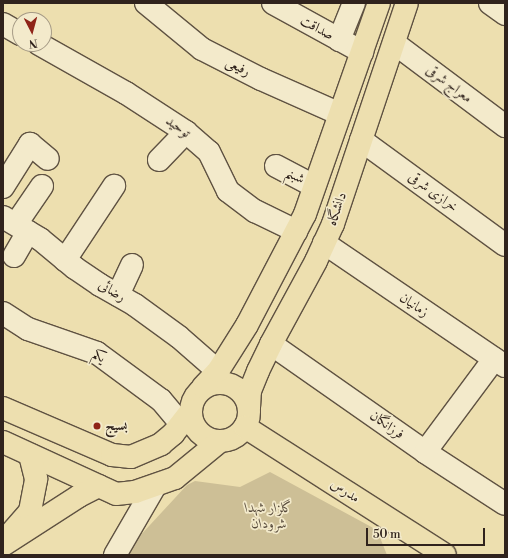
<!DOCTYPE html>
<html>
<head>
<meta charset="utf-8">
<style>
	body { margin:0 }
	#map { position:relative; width:508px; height:558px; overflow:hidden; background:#eddfaf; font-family:"Libre Bodoni",Amiri,serif }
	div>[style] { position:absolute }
	.green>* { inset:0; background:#cdbf96 }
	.roads { filter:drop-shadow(1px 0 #5f5242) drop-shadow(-1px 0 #5f5242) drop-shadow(0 1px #5f5242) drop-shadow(0 -1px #5f5242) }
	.minor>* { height:22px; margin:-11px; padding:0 11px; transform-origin:11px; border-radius:11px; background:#f3eacb }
	.major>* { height:22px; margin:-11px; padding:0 11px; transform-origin:11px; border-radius:11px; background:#eddfaf }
	.major>.ring { margin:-11px; padding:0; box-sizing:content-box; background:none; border:22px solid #eddfaf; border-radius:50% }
	.dots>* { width:11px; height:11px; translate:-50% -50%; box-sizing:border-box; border:2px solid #f3eacb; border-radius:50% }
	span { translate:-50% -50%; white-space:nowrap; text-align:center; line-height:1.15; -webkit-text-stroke:3.5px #f3eacb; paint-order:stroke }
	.street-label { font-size:14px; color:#30231d }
	.poi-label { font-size:14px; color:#30231d; font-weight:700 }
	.left { translate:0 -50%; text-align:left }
	.park-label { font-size:14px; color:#574a3b; font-style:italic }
	.frame { position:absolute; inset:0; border:4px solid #30231d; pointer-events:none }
	.north { position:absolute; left:12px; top:12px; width:40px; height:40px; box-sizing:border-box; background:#f3eacb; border:1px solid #a59a85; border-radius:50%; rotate:174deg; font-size:11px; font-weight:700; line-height:16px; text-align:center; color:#30231d }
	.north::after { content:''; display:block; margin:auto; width:14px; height:18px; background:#8f2418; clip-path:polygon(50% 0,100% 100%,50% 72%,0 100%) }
	.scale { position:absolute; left:366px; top:528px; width:119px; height:18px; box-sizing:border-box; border:2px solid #30231d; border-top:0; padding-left:5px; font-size:12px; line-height:14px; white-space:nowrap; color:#30231d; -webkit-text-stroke:3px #f3eacb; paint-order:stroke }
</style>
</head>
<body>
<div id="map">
	<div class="green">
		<div style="clip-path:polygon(270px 472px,377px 530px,387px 555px,129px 555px,137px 539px,187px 485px,195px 481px,240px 487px)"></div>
	</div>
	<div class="roads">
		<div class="minor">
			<div style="left:146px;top:3px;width:72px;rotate:39.4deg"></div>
			<div style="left:202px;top:49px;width:66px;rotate:27deg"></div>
			<div style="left:261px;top:79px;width:86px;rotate:23.9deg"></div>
			<div style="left:273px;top:3px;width:102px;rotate:28.8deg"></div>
			<div style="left:490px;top:3px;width:19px;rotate:36deg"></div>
			<div style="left:3px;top:24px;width:20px;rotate:30deg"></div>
			<div style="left:339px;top:40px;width:40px;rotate:-68deg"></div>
			<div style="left:394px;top:43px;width:139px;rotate:36.8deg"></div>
			<div style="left:39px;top:44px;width:100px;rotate:29.4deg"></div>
			<div style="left:126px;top:93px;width:72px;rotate:33deg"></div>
			<div style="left:186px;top:132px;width:30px;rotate:41deg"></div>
			<div style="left:209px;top:152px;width:43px;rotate:64deg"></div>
			<div style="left:228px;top:191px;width:34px;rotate:37deg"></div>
			<div style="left:255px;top:211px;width:46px;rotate:26deg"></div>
			<div style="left:361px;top:140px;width:178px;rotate:36.1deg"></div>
			<div style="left:159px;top:160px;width:39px;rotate:-46deg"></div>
			<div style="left:276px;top:166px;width:43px;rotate:27.8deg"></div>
			<div style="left:3px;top:187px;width:51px;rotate:-57.9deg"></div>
			<div style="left:30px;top:144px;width:23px;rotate:40deg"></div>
			<div style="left:3px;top:217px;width:43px;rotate:30.7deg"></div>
			<div style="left:40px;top:239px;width:45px;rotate:39.6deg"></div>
			<div style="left:75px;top:268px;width:30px;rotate:34deg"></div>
			<div style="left:100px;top:285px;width:40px;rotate:29.7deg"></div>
			<div style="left:135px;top:305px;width:54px;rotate:36deg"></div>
			<div style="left:179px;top:337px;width:52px;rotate:41.1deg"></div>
			<div style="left:16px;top:224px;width:46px;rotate:-55.6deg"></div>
			<div style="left:324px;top:243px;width:219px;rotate:34.2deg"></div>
			<div style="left:14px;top:256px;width:28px;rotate:-60deg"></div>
			<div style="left:65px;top:260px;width:89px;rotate:-56.5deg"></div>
			<div style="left:118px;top:295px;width:33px;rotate:-65deg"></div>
			<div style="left:3px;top:313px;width:30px;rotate:33deg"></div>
			<div style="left:28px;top:329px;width:73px;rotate:19.2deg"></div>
			<div style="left:97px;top:353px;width:79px;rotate:36.3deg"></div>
			<div style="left:161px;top:400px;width:31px;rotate:50deg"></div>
			<div style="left:271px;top:344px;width:188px;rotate:35deg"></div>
			<div style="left:425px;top:452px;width:95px;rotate:33deg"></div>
			<div style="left:425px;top:452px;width:116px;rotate:-53.4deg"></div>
			<div style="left:115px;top:555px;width:80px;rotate:-59.9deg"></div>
		</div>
		<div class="major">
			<div class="ring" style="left:191px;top:383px;width:36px;height:36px"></div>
			<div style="left:203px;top:387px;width:22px;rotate:-47deg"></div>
			<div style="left:218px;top:371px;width:54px;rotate:-57.8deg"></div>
			<div style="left:247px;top:325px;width:125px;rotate:-62.4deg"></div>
			<div style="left:305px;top:214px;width:224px;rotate:-70.7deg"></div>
			<div style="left:3px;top:408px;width:119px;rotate:23.3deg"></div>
			<div style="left:112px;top:455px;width:19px;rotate:6deg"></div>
			<div style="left:131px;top:457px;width:33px;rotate:-23deg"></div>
			<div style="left:161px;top:444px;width:16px;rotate:-40deg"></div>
			<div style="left:173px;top:434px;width:29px;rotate:-52deg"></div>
			<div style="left:249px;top:408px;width:17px;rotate:-87deg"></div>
			<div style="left:250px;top:391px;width:22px;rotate:-68deg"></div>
			<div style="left:258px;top:371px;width:30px;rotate:-64deg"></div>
			<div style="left:271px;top:344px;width:94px;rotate:-61.5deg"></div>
			<div style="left:316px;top:261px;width:41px;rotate:-65.3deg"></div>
			<div style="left:333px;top:224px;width:233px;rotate:-71.5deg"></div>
			<div style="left:245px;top:427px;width:237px;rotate:32.6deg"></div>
			<div style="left:3px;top:442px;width:124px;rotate:24.7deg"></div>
			<div style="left:116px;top:494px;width:19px;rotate:-6deg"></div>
			<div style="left:135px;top:492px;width:42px;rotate:-19.3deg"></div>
			<div style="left:175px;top:478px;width:58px;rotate:-39.4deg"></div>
			<div style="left:12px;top:532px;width:28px;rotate:-49deg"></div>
			<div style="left:30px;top:511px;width:33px;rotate:-79deg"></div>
			<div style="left:36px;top:479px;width:25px;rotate:-104deg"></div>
			<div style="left:3px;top:545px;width:90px;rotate:-32.8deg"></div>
			<div style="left:79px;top:496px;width:22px;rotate:-27deg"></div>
		</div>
	</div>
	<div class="dots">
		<div style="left:97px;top:426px;background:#8f2418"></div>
	</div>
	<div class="street-label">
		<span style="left:317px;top:28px;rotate:28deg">صداقت</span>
		<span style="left:238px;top:67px;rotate:27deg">رفیعی</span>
		<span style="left:449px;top:84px;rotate:37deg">معراج شرقی</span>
		<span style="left:178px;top:127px;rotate:36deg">توحید</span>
		<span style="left:295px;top:176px;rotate:27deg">شبنم</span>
		<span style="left:433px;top:192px;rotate:36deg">خرازی شرقی</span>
		<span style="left:337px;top:209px;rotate:-71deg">دانشگاه</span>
		<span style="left:112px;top:291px;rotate:31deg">رضائی</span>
		<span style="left:414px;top:305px;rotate:34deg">زمانیان</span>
		<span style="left:99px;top:356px;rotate:31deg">یکم</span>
		<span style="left:387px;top:425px;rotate:35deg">فرزانگان</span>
		<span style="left:345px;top:491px;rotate:33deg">مدرس</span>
	</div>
	<div class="poi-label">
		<span class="left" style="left:105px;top:426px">بسیج</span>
	</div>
	<div class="park-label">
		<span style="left:269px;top:516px">گلزار شهدا<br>شرودان</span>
	</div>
	<div class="frame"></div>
	<div class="north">N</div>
	<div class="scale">50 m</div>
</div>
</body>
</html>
